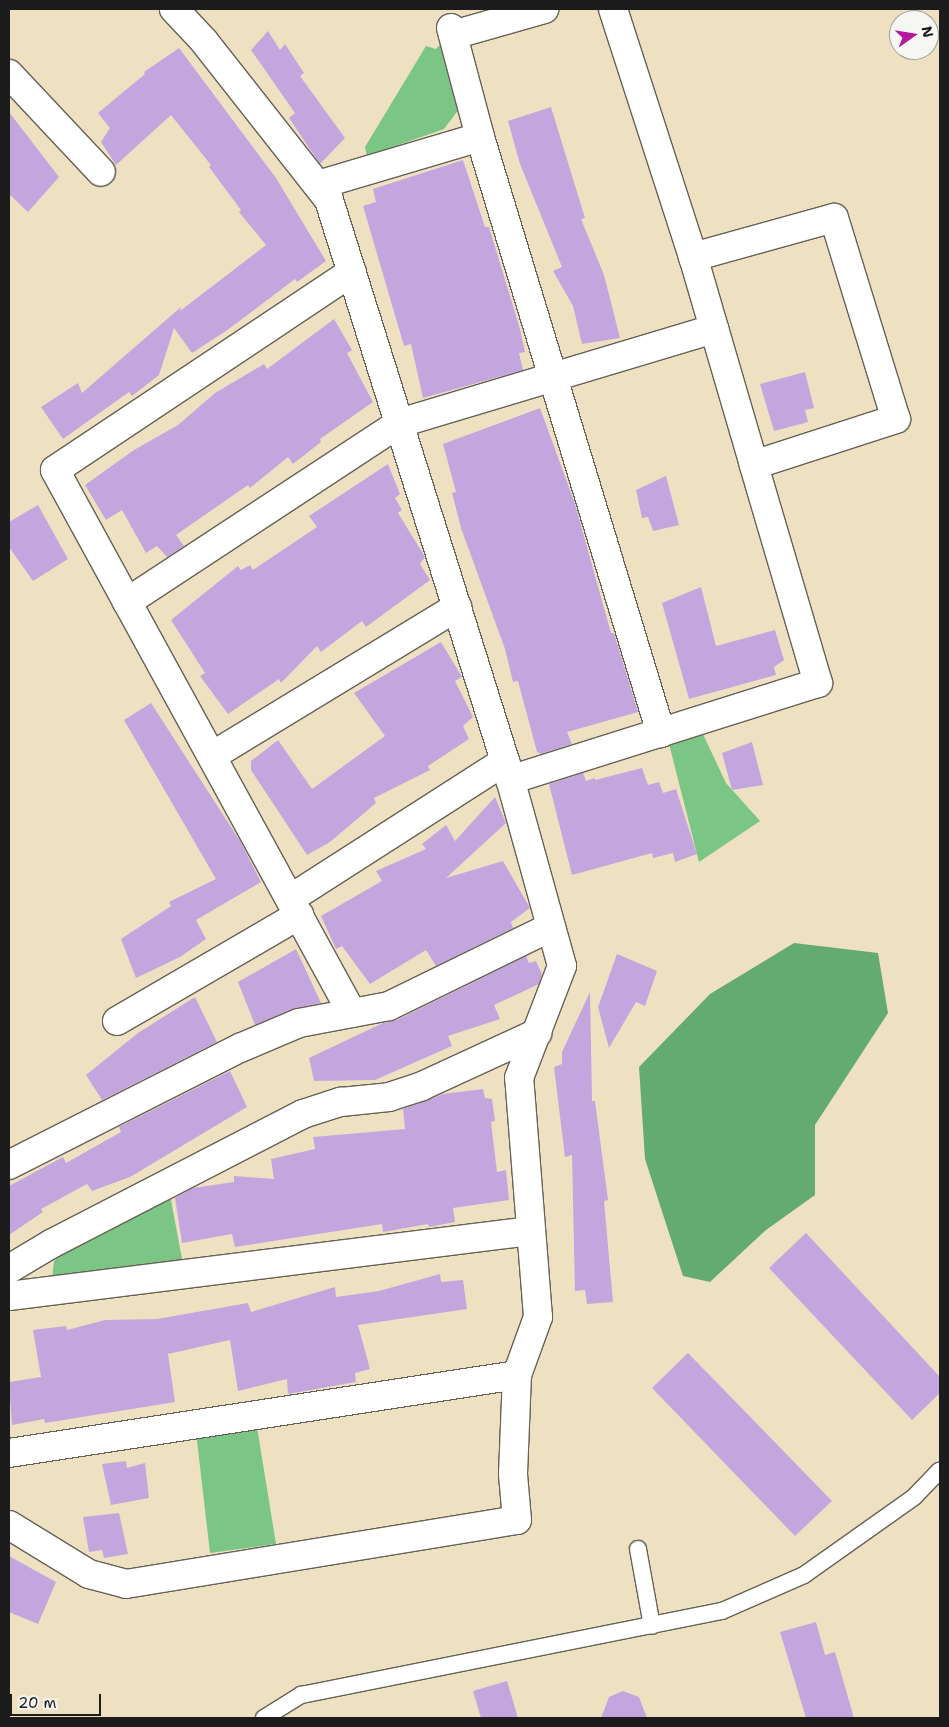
<!DOCTYPE html>
<html>
<head>
<meta charset="utf-8">
<style>
	body { margin:0 }
	#map { position:relative; width:949px; height:1727px; overflow:hidden; background:#eee1c2; font-family:"Shantell Sans",sans-serif }
	div>[style] { position:absolute }
	.green>* { inset:0; background:#7bc684 }
	.forest>* { inset:0; background:#64ab72 }
	.building>* { inset:0; background:#c4a6df }
	.roads { filter:drop-shadow(1px 0 #666156) drop-shadow(-1px 0 #666156) drop-shadow(0 1px #666156) drop-shadow(0 -1px #666156) }
	.service>* { height:16px; margin:-8px; padding:0 8px; transform-origin:8px; border-radius:8px; background:#fff }
	.minor>* { height:28px; margin:-14px; padding:0 14px; transform-origin:14px; border-radius:14px; background:#fff }
	span { translate:-50% -50%; white-space:nowrap; text-align:center; line-height:1.15; -webkit-text-stroke:4px #f6f6f2; paint-order:stroke }
	.frame { position:absolute; inset:0; border:10px solid #1c1c1c; pointer-events:none }
	.north { position:absolute; left:889px; top:10px; width:50px; height:50px; box-sizing:border-box; background:#f6f6f2; border:1px solid #9f9f9c; border-radius:50%; rotate:77deg; font-size:14px; font-weight:700; line-height:20px; text-align:center; color:#1c1c1c }
	.north::after { content:''; display:block; margin:auto; width:18px; height:22px; background:#b5179e; clip-path:polygon(50% 0,100% 100%,50% 72%,0 100%) }
	.scale { position:absolute; left:10px; top:1694px; width:91px; height:22px; box-sizing:border-box; border:2px solid #1c1c1c; border-top:0; padding-left:6px; font-size:15px; line-height:18px; white-space:nowrap; color:#1c1c1c; -webkit-text-stroke:4px #f6f6f2; paint-order:stroke }
</style>
</head>
<body>
<div id="map">
	<div class="green">
		<div style="clip-path:polygon(442px 42px,460px 108px,444px 129px,367px 156px,365px 147px,426px 46px,436px 49px)"></div>
		<div style="clip-path:polygon(701px 730px,726px 783px,760px 821px,699px 862px,668px 740px)"></div>
		<div style="clip-path:polygon(170px 1195px,184px 1269px,52px 1278px,54px 1261px,63px 1252px)"></div>
		<div style="clip-path:polygon(256px 1421px,276px 1544px,210px 1553px,196px 1432px)"></div>
	</div>
	<div class="forest">
		<div style="clip-path:polygon(794px 943px,878px 953px,888px 1013px,815px 1125px,815px 1195px,766px 1230px,710px 1282px,683px 1276px,645px 1159px,639px 1067px,710px 994px)"></div>
	</div>
	<div class="building">
		<div style="clip-path:polygon(268px 31px,280px 50px,285px 44px,304px 73px,300px 76px,345px 138px,320px 164px,289px 118px,295px 113px,251px 50px)"></div>
		<div style="clip-path:polygon(179px 48px,276px 178px,326px 261px,297px 282px,295px 279px,226px 331px,192px 353px,174px 328px,159px 375px,132px 396px,129px 392px,63px 439px,41px 407px,78px 383px,82px 393px,181px 307px,180px 311px,266px 245px,239px 212px,241px 210px,209px 167px,211px 165px,171px 115px,116px 165px,101px 142px,110px 128px,98px 113px,145px 74px,144px 72px)"></div>
		<div style="clip-path:polygon(551px 107px,585px 218px,581px 219px,604px 275px,620px 338px,582px 344px,573px 306px,553px 271px,562px 267px,520px 164px,508px 121px)"></div>
		<div style="clip-path:polygon(9px 112px,59px 177px,28px 212px,9px 194px)"></div>
		<div style="clip-path:polygon(463px 160px,485px 227px,489px 227px,520px 329px,525px 352px,519px 353px,523px 370px,423px 398px,411px 344px,404px 346px,363px 206px,376px 202px,373px 189px)"></div>
		<div style="clip-path:polygon(334px 319px,352px 350px,347px 353px,373px 402px,320px 439px,321px 442px,293px 464px,288px 457px,250px 488px,248px 485px,176px 535px,184px 546px,167px 557px,157px 546px,146px 553px,122px 510px,106px 520px,85px 485px,134px 450px,178px 425px,215px 393px,264px 364px,267px 369px)"></div>
		<div style="clip-path:polygon(805px 372px,814px 408px,805px 410px,808px 422px,774px 431px,760px 384px)"></div>
		<div style="clip-path:polygon(540px 408px,575px 504px,611px 633px,614px 633px,638px 712px,567px 732px,572px 744px,541px 754px,537px 752px,518px 681px,513px 682px,505px 649px,461px 528px,452px 493px,456px 492px,443px 444px)"></div>
		<div style="clip-path:polygon(388px 464px,400px 494px,395px 498px,402px 510px,398px 513px,425px 557px,420px 564px,430px 580px,366px 627px,362px 621px,321px 652px,317px 646px,281px 683px,279px 679px,228px 714px,200px 676px,205px 673px,171px 620px,238px 566px,241px 570px,250px 565px,253px 570px,317px 527px,309px 516px)"></div>
		<div style="clip-path:polygon(666px 476px,679px 525px,653px 531px,648px 517px,642px 518px,636px 490px)"></div>
		<div style="clip-path:polygon(38px 505px,68px 559px,33px 581px,9px 547px,9px 522px)"></div>
		<div style="clip-path:polygon(701px 587px,716px 646px,775px 630px,784px 660px,774px 667px,776px 675px,689px 699px,662px 603px)"></div>
		<div style="clip-path:polygon(441px 642px,462px 677px,455px 681px,473px 717px,463px 726px,469px 739px,428px 766px,430px 770px,374px 798px,376px 803px,330px 842px,307px 855px,251px 770px,251px 761px,278px 740px,312px 789px,385px 736px,354px 693px)"></div>
		<div style="clip-path:polygon(151px 703px,240px 841px,261px 882px,196px 920px,206px 939px,180px 957px,136px 978px,121px 939px,171px 906px,169px 902px,216px 879px,124px 720px)"></div>
		<div style="clip-path:polygon(752px 742px,763px 785px,732px 790px,722px 753px)"></div>
		<div style="clip-path:polygon(642px 768px,648px 785px,659px 782px,663px 793px,676px 789px,697px 854px,675px 862px,673px 853px,653px 858px,652px 853px,572px 875px,549px 784px,583px 773px,586px 781px,595px 778px,595px 780px)"></div>
		<div style="clip-path:polygon(495px 797px,506px 823px,446px 878px,503px 861px,530px 908px,511px 922px,513px 928px,436px 966px,426px 950px,370px 984px,342px 946px,336px 949px,321px 916px,382px 881px,376px 871px,426px 849px,422px 844px,446px 825px,455px 841px)"></div>
		<div style="clip-path:polygon(296px 949px,321px 1003px,293px 1009px,255px 1025px,238px 982px)"></div>
		<div style="clip-path:polygon(617px 954px,657px 971px,645px 1006px,636px 1002px,609px 1048px,598px 1007px)"></div>
		<div style="clip-path:polygon(526px 956px,529px 963px,536px 961px,542px 974px,539px 984px,494px 1005px,500px 1019px,448px 1036px,452px 1046px,375px 1080px,314px 1081px,309px 1058px,383px 1023px,397px 1020px)"></div>
		<div style="clip-path:polygon(590px 992px,592px 1101px,595px 1101px,608px 1200px,604px 1201px,613px 1302px,587px 1304px,585px 1290px,575px 1291px,572px 1155px,565px 1157px,554px 1067px,562px 1064px,562px 1052px)"></div>
		<div style="clip-path:polygon(195px 997px,217px 1042px,102px 1100px,86px 1075px,138px 1033px)"></div>
		<div style="clip-path:polygon(230px 1071px,247px 1107px,130px 1177px,92px 1191px,87px 1184px,41px 1209px,43px 1212px,9px 1235px,9px 1186px,63px 1157px,66px 1163px,121px 1132px,119px 1127px)"></div>
		<div style="clip-path:polygon(483px 1089px,485px 1098px,492px 1099px,495px 1121px,491px 1122px,497px 1172px,506px 1170px,509px 1200px,453px 1208px,455px 1222px,429px 1227px,428px 1224px,383px 1232px,382px 1224px,235px 1247px,232px 1234px,182px 1243px,175px 1198px,193px 1188px,234px 1182px,234px 1176px,274px 1179px,271px 1159px,315px 1149px,313px 1137px,405px 1129px,403px 1109px,443px 1094px)"></div>
		<div style="clip-path:polygon(806px 1233px,940px 1377px,940px 1393px,912px 1420px,769px 1268px)"></div>
		<div style="clip-path:polygon(440px 1274px,441px 1282px,463px 1280px,467px 1309px,358px 1325px,370px 1369px,355px 1373px,356px 1382px,288px 1394px,287px 1379px,238px 1391px,230px 1340px,168px 1354px,175px 1402px,45px 1423px,44px 1419px,12px 1425px,9px 1382px,41px 1377px,33px 1330px,66px 1326px,67px 1330px,105px 1320px,157px 1319px,248px 1303px,251px 1312px,335px 1287px,336px 1297px,379px 1291px)"></div>
		<div style="clip-path:polygon(688px 1353px,832px 1501px,795px 1536px,652px 1388px)"></div>
		<div style="clip-path:polygon(126px 1461px,127px 1468px,145px 1463px,149px 1498px,111px 1505px,102px 1464px)"></div>
		<div style="clip-path:polygon(119px 1513px,128px 1554px,104px 1558px,102px 1550px,89px 1552px,83px 1517px)"></div>
		<div style="clip-path:polygon(9px 1556px,56px 1582px,38px 1624px,9px 1612px)"></div>
		<div style="clip-path:polygon(816px 1622px,825px 1655px,835px 1652px,854px 1718px,806px 1718px,780px 1632px)"></div>
		<div style="clip-path:polygon(507px 1681px,518px 1718px,481px 1718px,473px 1691px)"></div>
		<div style="clip-path:polygon(623px 1691px,639px 1697px,647px 1718px,601px 1718px,609px 1697px)"></div>
	</div>
	<div class="roads">
		<div class="service">
			<div style="left:638px;top:1549px;width:78px;rotate:79.7deg"></div>
			<div style="left:264px;top:1718px;width:44px;rotate:-31.9deg"></div>
			<div style="left:301px;top:1695px;width:429px;rotate:-11.3deg"></div>
			<div style="left:722px;top:1611px;width:90px;rotate:-23.7deg"></div>
			<div style="left:804px;top:1575px;width:135px;rotate:-35.3deg"></div>
			<div style="left:914px;top:1497px;width:37px;rotate:-46deg"></div>
		</div>
		<div class="minor">
			<div style="left:613px;top:9px;width:261px;rotate:72.1deg"></div>
			<div style="left:451px;top:28px;width:113px;rotate:75.1deg"></div>
			<div style="left:453px;top:35px;width:95px;rotate:-15.9deg"></div>
			<div style="left:9px;top:74px;width:134px;rotate:46.8deg"></div>
			<div style="left:318px;top:185px;width:169px;rotate:-16.5deg"></div>
			<div style="left:480px;top:137px;width:623px;rotate:73.11deg"></div>
			<div style="left:127px;top:602px;width:326px;rotate:-33.3deg"></div>
			<div style="left:400px;top:423px;width:328px;rotate:-16.7deg"></div>
			<div style="left:212px;top:756px;width:287px;rotate:-31.3deg"></div>
			<div style="left:510px;top:780px;width:323px;rotate:-17.5deg"></div>
			<div style="left:818px;top:683px;width:227px;rotate:-106.4deg"></div>
			<div style="left:754px;top:465px;width:217px;rotate:-106.3deg"></div>
			<div style="left:693px;top:257px;width:146px;rotate:-15.5deg"></div>
			<div style="left:834px;top:218px;width:210px;rotate:72.9deg"></div>
			<div style="left:896px;top:419px;width:149px;rotate:162.1deg"></div>
			<div style="left:290px;top:899px;width:255px;rotate:-32.7deg"></div>
			<div style="left:352px;top:1013px;width:619px;rotate:-118.68deg"></div>
			<div style="left:55px;top:470px;width:357px;rotate:-33.7deg"></div>
			<div style="left:117px;top:1021px;width:211px;rotate:-30.2deg"></div>
			<div style="left:9px;top:1165px;width:259px;rotate:-26.9deg"></div>
			<div style="left:240px;top:1048px;width:64px;rotate:-23deg"></div>
			<div style="left:299px;top:1023px;width:92px;rotate:-10.7deg"></div>
			<div style="left:389px;top:1006px;width:180px;rotate:-26deg"></div>
			<div style="left:9px;top:1269px;width:49px;rotate:-30.8deg"></div>
			<div style="left:51px;top:1244px;width:284px;rotate:-27.3deg"></div>
			<div style="left:303px;top:1114px;width:40px;rotate:-18deg"></div>
			<div style="left:341px;top:1102px;width:48px;rotate:-5.9deg"></div>
			<div style="left:389px;top:1097px;width:35px;rotate:-18deg"></div>
			<div style="left:422px;top:1086px;width:127px;rotate:-24.7deg"></div>
			<div style="left:9px;top:1296px;width:526px;rotate:-7.1deg"></div>
			<div style="left:9px;top:1453px;width:514px;rotate:-8.73deg"></div>
			<div style="left:517px;top:1375px;width:62px;rotate:-70.1deg"></div>
			<div style="left:538px;top:1317px;width:240px;rotate:-94.5deg"></div>
			<div style="left:519px;top:1078px;width:120px;rotate:-69deg"></div>
			<div style="left:562px;top:966px;width:213px;rotate:-105.5deg"></div>
			<div style="left:505px;top:761px;width:588px;rotate:-107.42deg"></div>
			<div style="left:329px;top:200px;width:202px;rotate:-128.2deg"></div>
			<div style="left:204px;top:41px;width:44px;rotate:-133.2deg"></div>
			<div style="left:9px;top:1525px;width:94px;rotate:31.5deg"></div>
			<div style="left:89px;top:1574px;width:38px;rotate:15deg"></div>
			<div style="left:126px;top:1584px;width:396px;rotate:-9.3deg"></div>
			<div style="left:517px;top:1520px;width:46px;rotate:-95deg"></div>
			<div style="left:513px;top:1474px;width:99px;rotate:-87.7deg"></div>
		</div>
	</div>
	<div class="frame"></div>
	<div class="north">N</div>
	<div class="scale">20 m</div>
</div>
</body>
</html>
